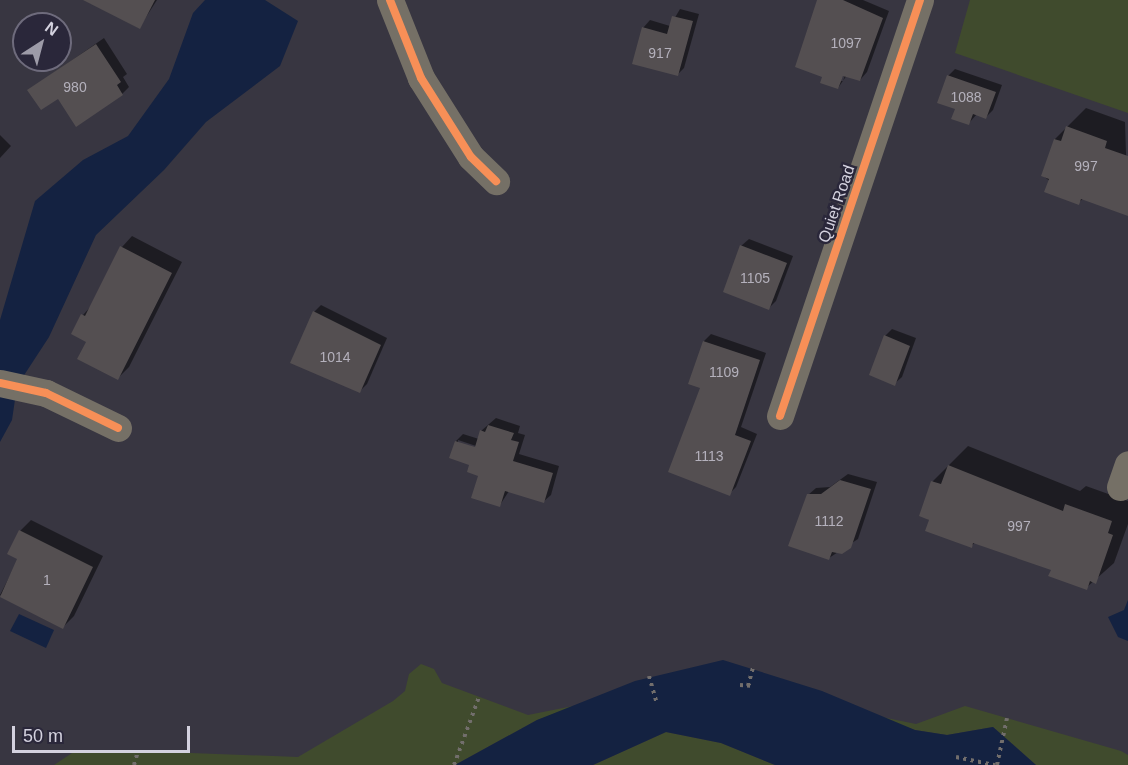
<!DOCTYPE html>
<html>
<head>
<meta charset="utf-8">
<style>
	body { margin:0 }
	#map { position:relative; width:1128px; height:765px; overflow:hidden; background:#383641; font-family:Helvetica,sans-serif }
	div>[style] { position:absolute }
	.green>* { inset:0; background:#404b2d }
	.water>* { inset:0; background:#142241 }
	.shadow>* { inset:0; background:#0007 }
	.building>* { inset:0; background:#544f51 }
	.path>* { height:4px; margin-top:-2px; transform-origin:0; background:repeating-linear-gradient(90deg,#726e6c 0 3px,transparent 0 7.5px) }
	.minor>* { height:27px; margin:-13.5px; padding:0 13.5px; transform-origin:13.5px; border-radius:13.5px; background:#757066 }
	.cycleway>* { height:8px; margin:-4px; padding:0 4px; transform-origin:4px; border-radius:4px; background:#f78f57 }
	span { translate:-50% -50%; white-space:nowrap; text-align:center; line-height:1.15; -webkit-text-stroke:5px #2a273a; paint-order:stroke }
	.number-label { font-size:14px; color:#b4b1bc }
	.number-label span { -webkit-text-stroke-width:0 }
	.street-label { font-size:16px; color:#d4d2df }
	.north { position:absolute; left:12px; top:12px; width:60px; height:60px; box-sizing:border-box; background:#2a273a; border:2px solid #6e6b7c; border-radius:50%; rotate:36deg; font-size:16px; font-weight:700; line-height:24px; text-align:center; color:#d4d2df }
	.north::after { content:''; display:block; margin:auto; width:21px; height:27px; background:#9d9ba8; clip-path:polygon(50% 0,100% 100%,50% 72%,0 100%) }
	.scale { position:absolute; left:12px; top:726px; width:178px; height:27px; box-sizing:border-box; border:3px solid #d4d2df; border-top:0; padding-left:8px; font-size:18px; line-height:21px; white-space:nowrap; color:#d4d2df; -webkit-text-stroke:4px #2a273a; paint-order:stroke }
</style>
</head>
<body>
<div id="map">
	<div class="green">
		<div style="clip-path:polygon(970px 0,1128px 0,1128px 113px,955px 53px)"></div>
		<div style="clip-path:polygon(421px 664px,434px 669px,442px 683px,528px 715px,583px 704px,537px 720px,455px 765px,54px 765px,72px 753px,138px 751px,298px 757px,393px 701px,405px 691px,409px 674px)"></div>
		<div style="clip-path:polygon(965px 706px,1121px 751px,1128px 755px,1128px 765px,1036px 765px,993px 727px,947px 735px,915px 730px,872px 715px,916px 724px)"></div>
		<div style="clip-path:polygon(666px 732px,721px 743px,775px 765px,593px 765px)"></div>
	</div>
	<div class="water">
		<div style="clip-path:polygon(205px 0,265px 0,298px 21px,280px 66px,206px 122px,164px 170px,96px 235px,49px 337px,17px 386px,12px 420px,0 442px,0 320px,35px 201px,83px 160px,128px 136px,169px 79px,193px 13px)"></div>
		<div style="clip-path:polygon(1128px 600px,1128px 641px,1118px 637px,1108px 617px,1124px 610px)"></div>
		<div style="clip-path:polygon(19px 614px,54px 630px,46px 648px,10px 631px)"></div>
		<div style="clip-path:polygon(723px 660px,822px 691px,915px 730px,947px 735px,993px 727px,1036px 765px,775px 765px,721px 743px,666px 732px,593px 765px,455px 765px,537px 720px,635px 681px)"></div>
	</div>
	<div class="shadow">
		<div style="clip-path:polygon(86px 0,157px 0,139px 28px)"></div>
		<div style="clip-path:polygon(evenodd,819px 0,863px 0,889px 11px,867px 72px,860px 80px,847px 75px,838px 88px,824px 76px,819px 0,847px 69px,843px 81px,840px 81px,847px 69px)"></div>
		<div style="clip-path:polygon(680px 9px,699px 14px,684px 68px,677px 75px,643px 28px,650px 20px,670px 26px)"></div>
		<div style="clip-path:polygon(104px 38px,127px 74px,123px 77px,129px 87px,122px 94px,76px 124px,58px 97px,29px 90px)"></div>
		<div style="clip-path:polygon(955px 69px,1002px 85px,993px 110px,986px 117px,977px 114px,969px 123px,956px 108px,948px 76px)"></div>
		<div style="clip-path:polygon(1086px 108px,1125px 122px,1128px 215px,1084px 198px,1078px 203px,1042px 175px,1055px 139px)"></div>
		<div style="clip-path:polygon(0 135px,11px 146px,0 158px)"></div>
		<div style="clip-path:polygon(132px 236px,182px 262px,129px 367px,118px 378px,88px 341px,83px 315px,92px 305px,122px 247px)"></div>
		<div style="clip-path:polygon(749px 239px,793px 256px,776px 301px,769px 308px,741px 246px)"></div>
		<div style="clip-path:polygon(321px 305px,387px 338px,367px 384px,360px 391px,314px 312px)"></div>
		<div style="clip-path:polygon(892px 329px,916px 338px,902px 377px,894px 384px,885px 336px)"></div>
		<div style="clip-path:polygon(711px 334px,766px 353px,741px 427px,757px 434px,736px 487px,729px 494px,702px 387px,690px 383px,704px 341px)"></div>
		<div style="clip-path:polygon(evenodd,496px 418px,520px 426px,518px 433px,525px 435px,519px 454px,559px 466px,551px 495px,543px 502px,509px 491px,500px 505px,456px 441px,463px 434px,479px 439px,481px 431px,496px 418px,458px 440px,482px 448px,482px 451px,458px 443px,458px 440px)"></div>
		<div style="clip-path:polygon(968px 446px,1080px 491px,1086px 486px,1128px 501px,1128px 524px,1114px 563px,1086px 588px,1053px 569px,976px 542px,971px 546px,921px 515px,933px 481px)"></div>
		<div style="clip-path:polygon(848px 474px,877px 482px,858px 539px,829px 558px,808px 495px,816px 488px,830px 487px)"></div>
		<div style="clip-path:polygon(31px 520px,103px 556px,74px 616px,63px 627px,0 595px,19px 558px,20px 531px)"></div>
	</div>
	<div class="building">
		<div style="clip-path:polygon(83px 0,155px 0,140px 29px)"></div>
		<div style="clip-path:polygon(817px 0,843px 0,883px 18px,860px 81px,843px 76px,838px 89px,820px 83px,822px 77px,795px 67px)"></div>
		<div style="clip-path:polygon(672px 16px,693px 21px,678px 76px,632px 64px,642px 27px,667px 34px)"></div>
		<div style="clip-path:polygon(96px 44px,121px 82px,117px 85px,123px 95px,76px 127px,58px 99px,41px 110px,27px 90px)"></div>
		<div style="clip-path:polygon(947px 75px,996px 92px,986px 119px,973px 114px,969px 125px,951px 119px,955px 109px,937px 103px)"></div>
		<div style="clip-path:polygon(1066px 126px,1107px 141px,1105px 148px,1128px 156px,1128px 216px,1081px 199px,1079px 205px,1044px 192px,1049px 179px,1041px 176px,1054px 139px,1061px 141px)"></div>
		<div style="clip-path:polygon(740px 245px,787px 263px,769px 310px,723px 292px)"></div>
		<div style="clip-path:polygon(120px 246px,172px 273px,118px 380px,77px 359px,86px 342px,71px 334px,81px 314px,85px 316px)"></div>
		<div style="clip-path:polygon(313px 311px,381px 345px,360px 393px,290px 363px)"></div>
		<div style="clip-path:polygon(884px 335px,910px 346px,895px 386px,869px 375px)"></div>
		<div style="clip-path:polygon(703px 341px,760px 360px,735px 435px,751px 441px,730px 496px,668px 472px,700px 388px,688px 384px)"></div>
		<div style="clip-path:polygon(488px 425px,514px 433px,511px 440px,519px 442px,513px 461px,553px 473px,544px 503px,505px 491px,500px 507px,471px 498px,478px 476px,467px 472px,469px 465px,449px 458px,455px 441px,475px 447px,480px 430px,485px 432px)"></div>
		<div style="clip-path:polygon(948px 465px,1063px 511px,1065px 504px,1112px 521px,1108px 533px,1113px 535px,1096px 584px,1090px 581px,1087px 590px,1048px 576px,1051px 570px,973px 543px,972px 548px,925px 531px,929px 520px,919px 516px,931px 481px,941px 484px)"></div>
		<div style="clip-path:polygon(840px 480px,871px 489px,851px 548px,842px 554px,832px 552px,829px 560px,788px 546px,807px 494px,821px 494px)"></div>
		<div style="clip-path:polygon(19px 530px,93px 567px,63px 629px,0 597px,17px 559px,7px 554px)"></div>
	</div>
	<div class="path">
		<div style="left:649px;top:676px;width:26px;rotate:74deg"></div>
		<div style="left:740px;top:685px;width:14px;rotate:4deg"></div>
		<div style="left:748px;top:686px;width:20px;rotate:-75deg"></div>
		<div style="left:956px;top:757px;width:40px;rotate:12deg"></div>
		<div style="left:134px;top:765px;width:15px;rotate:-74deg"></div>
		<div style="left:454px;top:765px;width:72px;rotate:-69.8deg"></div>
		<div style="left:997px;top:765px;width:48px;rotate:-78deg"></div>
	</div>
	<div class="minor">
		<div style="left:390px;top:0;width:84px;rotate:68.3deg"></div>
		<div style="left:421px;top:78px;width:93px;rotate:57.7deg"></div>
		<div style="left:471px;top:157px;width:35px;rotate:44deg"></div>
		<div style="left:0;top:383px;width:47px;rotate:12.3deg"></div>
		<div style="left:46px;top:393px;width:80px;rotate:25.9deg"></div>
		<div style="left:780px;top:416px;width:439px;rotate:-71.4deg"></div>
		<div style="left:1120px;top:487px;width:24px;rotate:-71deg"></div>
	</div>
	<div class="cycleway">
		<div style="left:390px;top:0;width:84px;rotate:68.3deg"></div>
		<div style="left:421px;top:78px;width:93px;rotate:57.7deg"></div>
		<div style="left:471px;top:157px;width:35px;rotate:44deg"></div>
		<div style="left:0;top:383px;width:47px;rotate:12.3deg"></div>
		<div style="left:46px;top:393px;width:80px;rotate:25.9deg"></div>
		<div style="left:780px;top:416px;width:439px;rotate:-71.4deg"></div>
	</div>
	<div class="number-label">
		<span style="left:846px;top:43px">1097</span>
		<span style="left:660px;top:53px">917</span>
		<span style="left:75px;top:87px">980</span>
		<span style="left:966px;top:97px">1088</span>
		<span style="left:1086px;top:166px">997</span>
		<span style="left:755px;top:278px">1105</span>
		<span style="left:335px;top:357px">1014</span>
		<span style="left:724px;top:372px">1109</span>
		<span style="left:709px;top:456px">1113</span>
		<span style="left:829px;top:521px">1112</span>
		<span style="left:1019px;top:526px">997</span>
		<span style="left:47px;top:580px">1</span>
	</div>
	<div class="street-label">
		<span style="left:837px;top:204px;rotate:-71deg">Quiet Road</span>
	</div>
	<div class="north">N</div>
	<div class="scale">50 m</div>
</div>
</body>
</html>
